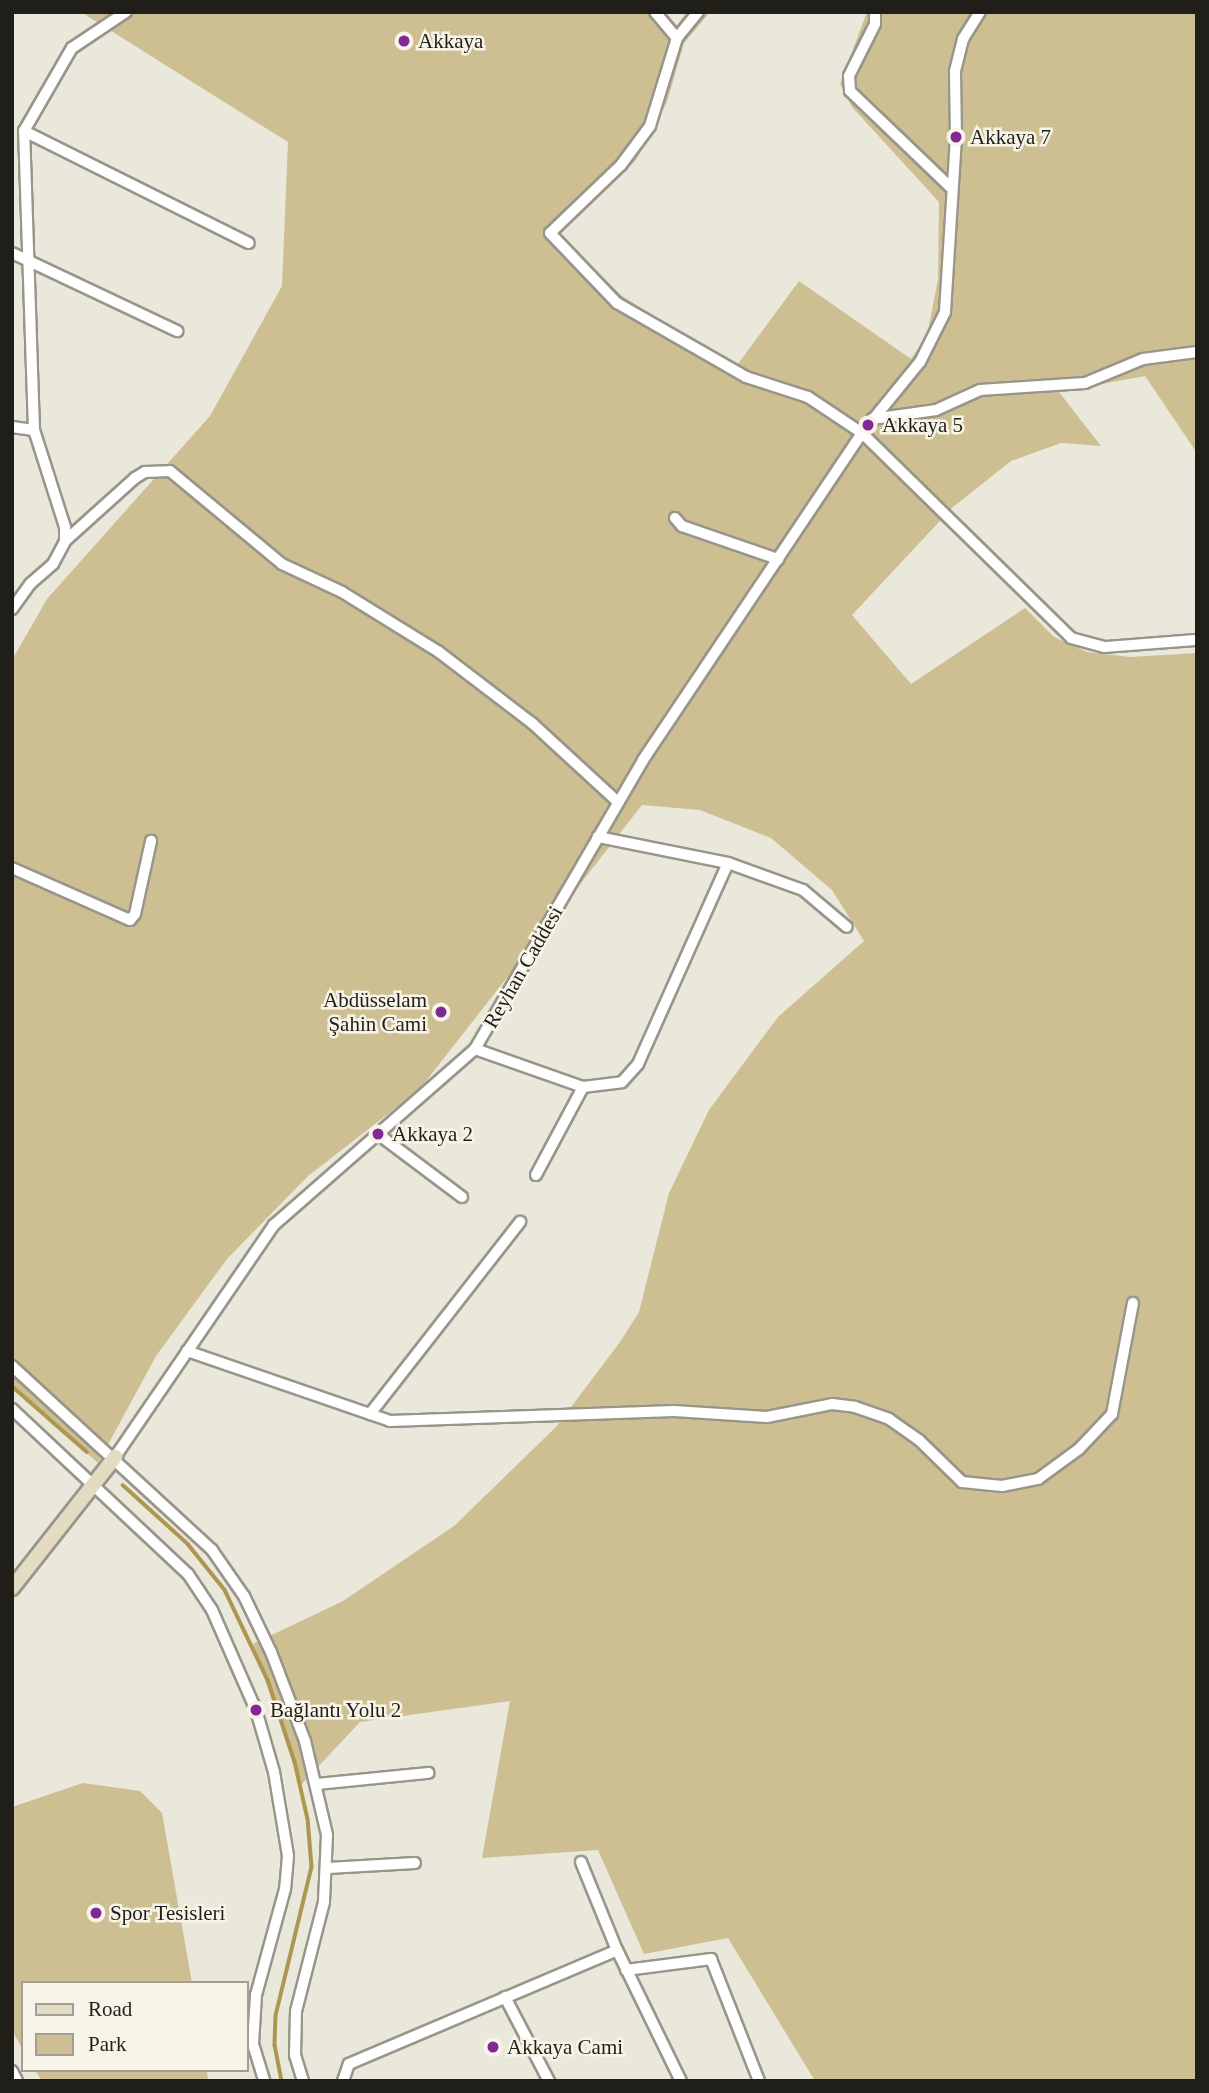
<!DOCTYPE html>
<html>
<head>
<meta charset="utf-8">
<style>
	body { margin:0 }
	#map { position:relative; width:1209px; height:2093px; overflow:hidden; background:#eae7db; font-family:"Times New Roman",serif }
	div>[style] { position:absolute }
	.green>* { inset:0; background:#cdbf92 }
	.stream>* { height:3.5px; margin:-1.75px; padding:0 1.75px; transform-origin:1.75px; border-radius:1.75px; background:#ad9750 }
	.roads { filter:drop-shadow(2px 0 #98958a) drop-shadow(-2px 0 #98958a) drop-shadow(0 2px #98958a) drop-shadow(0 -2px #98958a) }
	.street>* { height:10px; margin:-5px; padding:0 5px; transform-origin:5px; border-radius:5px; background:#fff }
	.secondary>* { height:14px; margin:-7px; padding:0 7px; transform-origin:7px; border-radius:7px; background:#e3dbc2 }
	.dots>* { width:19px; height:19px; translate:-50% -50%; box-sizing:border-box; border:4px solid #f8f4e8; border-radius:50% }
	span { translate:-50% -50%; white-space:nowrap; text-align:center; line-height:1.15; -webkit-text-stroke:5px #f8f4e8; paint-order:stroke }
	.poi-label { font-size:21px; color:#1f1e19 }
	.left { translate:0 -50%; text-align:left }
	.right { translate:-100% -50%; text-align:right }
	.street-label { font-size:21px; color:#1f1e19 }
	.frame { position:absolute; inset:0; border:14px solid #1f1e19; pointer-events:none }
	.legend { position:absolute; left:21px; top:1981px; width:228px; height:91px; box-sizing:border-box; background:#f8f4e8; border:2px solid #a19e95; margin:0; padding:9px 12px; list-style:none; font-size:21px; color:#1f1e19 }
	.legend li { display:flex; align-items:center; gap:14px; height:35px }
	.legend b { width:35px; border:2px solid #a19e95 }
</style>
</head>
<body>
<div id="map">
	<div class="green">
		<div style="clip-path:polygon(81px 12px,662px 12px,676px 27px,687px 12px,710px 12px,684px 43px,667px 102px,636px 160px,559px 234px,622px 296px,735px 368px,799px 281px,911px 359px,927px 336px,938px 279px,939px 202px,852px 107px,840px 84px,867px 12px,1197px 12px,1197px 453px,1145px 376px,1059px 392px,1101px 446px,1061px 443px,1011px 461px,953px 507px,852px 615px,911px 684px,1025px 608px,1054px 637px,1087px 652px,1130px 657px,1197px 653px,1197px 2081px,815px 2081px,728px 1938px,644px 1954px,598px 1850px,482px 1858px,510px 1701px,360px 1722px,301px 1785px,253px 1644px,343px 1601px,454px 1526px,556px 1427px,620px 1342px,639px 1312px,669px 1193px,709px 1110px,778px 1017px,864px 941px,832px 890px,771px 838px,700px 810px,642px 805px,419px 1090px,308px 1176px,227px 1259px,156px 1356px,98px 1463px,12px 1386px,12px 660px,47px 599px,210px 416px,282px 286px,288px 142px)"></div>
		<div style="clip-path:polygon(83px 1783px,140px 1791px,162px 1813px,192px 1983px,23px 1983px,23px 2050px,12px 2030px,12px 1807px)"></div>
		<div style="clip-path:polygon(35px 2070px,207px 2070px,208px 2081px,42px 2081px)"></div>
	</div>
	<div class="stream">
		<div style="left:12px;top:1386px;width:100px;rotate:41.3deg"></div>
		<div style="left:123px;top:1485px;width:88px;rotate:42.2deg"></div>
		<div style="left:188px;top:1544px;width:59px;rotate:51.2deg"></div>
		<div style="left:225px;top:1590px;width:100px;rotate:64.5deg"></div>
		<div style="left:268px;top:1680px;width:86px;rotate:71.8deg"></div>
		<div style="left:295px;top:1762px;width:58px;rotate:77.2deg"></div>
		<div style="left:308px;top:1819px;width:48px;rotate:85.2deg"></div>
		<div style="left:312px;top:1867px;width:153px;rotate:103.6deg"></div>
		<div style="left:276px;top:2016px;width:29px;rotate:92deg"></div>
		<div style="left:275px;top:2045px;width:37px;rotate:79deg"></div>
	</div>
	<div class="roads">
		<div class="street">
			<div style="left:655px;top:12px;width:34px;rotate:50deg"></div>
			<div style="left:698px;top:12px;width:33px;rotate:129deg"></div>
			<div style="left:677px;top:38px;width:92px;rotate:107.1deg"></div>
			<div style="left:650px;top:126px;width:49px;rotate:126.6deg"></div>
			<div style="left:621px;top:165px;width:98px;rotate:136.2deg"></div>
			<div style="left:550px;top:233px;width:97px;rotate:46.3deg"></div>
			<div style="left:617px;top:303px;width:149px;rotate:29.8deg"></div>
			<div style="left:746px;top:377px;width:65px;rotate:17.9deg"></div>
			<div style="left:808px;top:397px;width:65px;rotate:33.7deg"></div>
			<div style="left:862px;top:433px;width:293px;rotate:44.4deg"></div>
			<div style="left:1071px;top:638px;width:35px;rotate:15deg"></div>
			<div style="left:1105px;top:647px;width:92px;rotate:-4.4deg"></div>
			<div style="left:875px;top:12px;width:12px;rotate:90deg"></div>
			<div style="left:875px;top:24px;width:58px;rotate:116.6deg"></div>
			<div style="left:849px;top:76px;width:15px;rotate:86deg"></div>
			<div style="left:850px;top:91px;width:139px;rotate:43.8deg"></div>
			<div style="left:24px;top:131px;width:251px;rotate:26.5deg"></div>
			<div style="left:12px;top:253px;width:183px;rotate:25.3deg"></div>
			<div style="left:872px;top:419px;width:65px;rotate:-8deg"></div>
			<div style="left:936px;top:410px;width:48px;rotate:-24.4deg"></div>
			<div style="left:980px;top:390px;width:105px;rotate:-3.8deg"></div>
			<div style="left:1085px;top:383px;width:63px;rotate:-22.5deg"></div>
			<div style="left:1143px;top:359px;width:54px;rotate:-7.4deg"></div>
			<div style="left:12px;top:427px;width:22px;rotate:8deg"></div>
			<div style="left:675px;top:518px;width:11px;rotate:49deg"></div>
			<div style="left:682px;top:526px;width:102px;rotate:19deg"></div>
			<div style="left:65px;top:541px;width:94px;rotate:-42deg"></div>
			<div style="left:135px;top:478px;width:12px;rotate:-31deg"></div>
			<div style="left:145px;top:472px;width:25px;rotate:-2deg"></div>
			<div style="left:170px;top:471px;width:146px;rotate:39.7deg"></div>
			<div style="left:282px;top:564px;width:66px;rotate:25deg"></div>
			<div style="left:342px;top:592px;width:114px;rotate:31.7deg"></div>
			<div style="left:439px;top:652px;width:117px;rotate:37.4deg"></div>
			<div style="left:532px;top:723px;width:117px;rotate:42.6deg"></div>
			<div style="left:12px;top:609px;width:31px;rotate:-54deg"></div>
			<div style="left:30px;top:584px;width:30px;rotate:-41deg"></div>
			<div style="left:53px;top:564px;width:26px;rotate:-62deg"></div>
			<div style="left:65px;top:541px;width:14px;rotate:-90deg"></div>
			<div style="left:65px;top:527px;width:102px;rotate:-107.7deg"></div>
			<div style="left:34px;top:430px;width:299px;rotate:-91.9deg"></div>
			<div style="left:24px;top:131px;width:96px;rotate:-60deg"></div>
			<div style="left:72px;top:48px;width:65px;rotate:-33.7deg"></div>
			<div style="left:728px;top:863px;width:80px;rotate:19.8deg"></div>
			<div style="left:803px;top:890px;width:57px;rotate:40.1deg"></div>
			<div style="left:12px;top:868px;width:129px;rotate:23.8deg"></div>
			<div style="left:130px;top:920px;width:8px;rotate:-50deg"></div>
			<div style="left:135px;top:914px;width:75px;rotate:-77.6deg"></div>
			<div style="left:475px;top:1049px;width:114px;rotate:19.4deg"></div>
			<div style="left:583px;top:1087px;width:39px;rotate:-7deg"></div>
			<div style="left:622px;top:1082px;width:24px;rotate:-48deg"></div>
			<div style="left:638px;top:1064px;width:220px;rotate:-65.9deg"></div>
			<div style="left:728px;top:863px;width:133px;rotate:-168.7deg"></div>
			<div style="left:378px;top:1134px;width:105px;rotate:36.9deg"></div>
			<div style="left:536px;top:1175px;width:100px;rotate:-61.9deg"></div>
			<div style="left:187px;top:1351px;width:215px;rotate:19deg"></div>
			<div style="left:390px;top:1421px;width:284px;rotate:-2deg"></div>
			<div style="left:674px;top:1411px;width:93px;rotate:3.7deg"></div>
			<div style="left:767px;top:1417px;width:66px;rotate:-11.3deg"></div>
			<div style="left:832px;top:1404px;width:23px;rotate:7deg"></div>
			<div style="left:855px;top:1407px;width:36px;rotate:19deg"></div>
			<div style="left:889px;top:1419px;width:37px;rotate:35deg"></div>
			<div style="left:919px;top:1440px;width:60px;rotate:44.3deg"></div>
			<div style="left:962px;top:1482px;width:40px;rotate:5.7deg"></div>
			<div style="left:1002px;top:1486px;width:37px;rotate:-11deg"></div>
			<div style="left:1038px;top:1479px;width:51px;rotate:-36.2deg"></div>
			<div style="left:1079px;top:1449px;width:48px;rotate:-46.7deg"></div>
			<div style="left:1112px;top:1414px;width:113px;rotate:-79.3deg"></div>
			<div style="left:12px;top:1366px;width:272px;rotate:42.6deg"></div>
			<div style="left:212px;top:1550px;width:56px;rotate:55.2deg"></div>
			<div style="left:244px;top:1596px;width:62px;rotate:64.3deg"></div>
			<div style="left:271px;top:1652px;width:95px;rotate:69.1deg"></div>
			<div style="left:305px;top:1741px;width:97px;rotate:76.8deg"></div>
			<div style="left:327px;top:1835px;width:67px;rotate:92.6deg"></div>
			<div style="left:324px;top:1902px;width:113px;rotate:104.4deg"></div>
			<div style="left:296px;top:2011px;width:44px;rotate:91.3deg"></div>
			<div style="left:295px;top:2055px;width:27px;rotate:73deg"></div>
			<div style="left:12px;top:1409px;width:241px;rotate:43.2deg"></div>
			<div style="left:188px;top:1574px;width:43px;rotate:56.3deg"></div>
			<div style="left:212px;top:1610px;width:109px;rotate:66.3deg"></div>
			<div style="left:256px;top:1710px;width:65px;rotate:73.8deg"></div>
			<div style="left:274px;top:1772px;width:85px;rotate:80.5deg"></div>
			<div style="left:288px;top:1856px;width:33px;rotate:95deg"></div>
			<div style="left:285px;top:1889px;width:110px;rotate:105.3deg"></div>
			<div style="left:256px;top:1995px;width:49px;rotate:93.5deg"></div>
			<div style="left:253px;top:2044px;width:39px;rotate:73deg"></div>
			<div style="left:370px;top:1414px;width:244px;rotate:-52deg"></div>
			<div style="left:115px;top:1457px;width:281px;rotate:-55.6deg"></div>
			<div style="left:274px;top:1225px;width:267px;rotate:-41.2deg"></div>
			<div style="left:475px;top:1049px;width:334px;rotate:-59.8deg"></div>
			<div style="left:643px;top:760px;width:394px;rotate:-56.2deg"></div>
			<div style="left:862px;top:433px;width:92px;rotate:-50.8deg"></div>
			<div style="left:920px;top:362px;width:56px;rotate:-63.4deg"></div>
			<div style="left:945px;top:312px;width:175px;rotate:-86.4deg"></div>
			<div style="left:956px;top:137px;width:66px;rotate:-90.9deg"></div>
			<div style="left:955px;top:71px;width:33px;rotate:-76deg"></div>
			<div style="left:963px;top:39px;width:32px;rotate:-58deg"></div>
			<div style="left:317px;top:1784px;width:112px;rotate:-5.7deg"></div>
			<div style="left:581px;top:1862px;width:95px;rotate:67.8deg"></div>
			<div style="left:617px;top:1950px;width:146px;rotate:64deg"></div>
			<div style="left:328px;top:1868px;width:87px;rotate:-3.3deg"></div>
			<div style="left:626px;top:1970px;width:86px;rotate:-7.4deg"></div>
			<div style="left:711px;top:1959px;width:131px;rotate:68.5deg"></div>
			<div style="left:505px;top:1997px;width:95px;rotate:62.4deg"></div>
			<div style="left:12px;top:2071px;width:11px;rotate:63deg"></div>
			<div style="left:343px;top:2081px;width:18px;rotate:-71deg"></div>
			<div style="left:349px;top:2064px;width:291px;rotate:-23deg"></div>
		</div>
		<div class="secondary">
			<div style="left:12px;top:1588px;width:167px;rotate:-51.8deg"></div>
		</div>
	</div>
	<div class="dots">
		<div style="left:404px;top:41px;background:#802896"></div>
		<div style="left:956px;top:137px;background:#802896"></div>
		<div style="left:868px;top:425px;background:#802896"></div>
		<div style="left:441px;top:1012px;background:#802896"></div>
		<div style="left:378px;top:1134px;background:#802896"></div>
		<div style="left:256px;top:1710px;background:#802896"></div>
		<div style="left:96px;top:1913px;background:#802896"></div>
		<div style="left:493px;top:2047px;background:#802896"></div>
	</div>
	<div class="poi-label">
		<span class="left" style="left:418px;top:41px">Akkaya</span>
		<span class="left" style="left:970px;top:137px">Akkaya 7</span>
		<span class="left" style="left:882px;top:425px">Akkaya 5</span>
		<span class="right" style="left:427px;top:1012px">Abdüsselam<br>Şahin Cami</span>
		<span class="left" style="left:392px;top:1134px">Akkaya 2</span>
		<span class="left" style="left:270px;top:1710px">Bağlantı Yolu 2</span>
		<span class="left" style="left:110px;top:1913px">Spor Tesisleri</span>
		<span class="left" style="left:507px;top:2047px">Akkaya Cami</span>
	</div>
	<div class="street-label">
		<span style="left:523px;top:967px;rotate:-60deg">Reyhan Caddesi</span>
	</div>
	<div class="frame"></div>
	<ul class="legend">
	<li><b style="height:9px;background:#e3dbc2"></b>Road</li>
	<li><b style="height:19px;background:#cdbf92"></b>Park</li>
	</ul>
</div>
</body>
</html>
